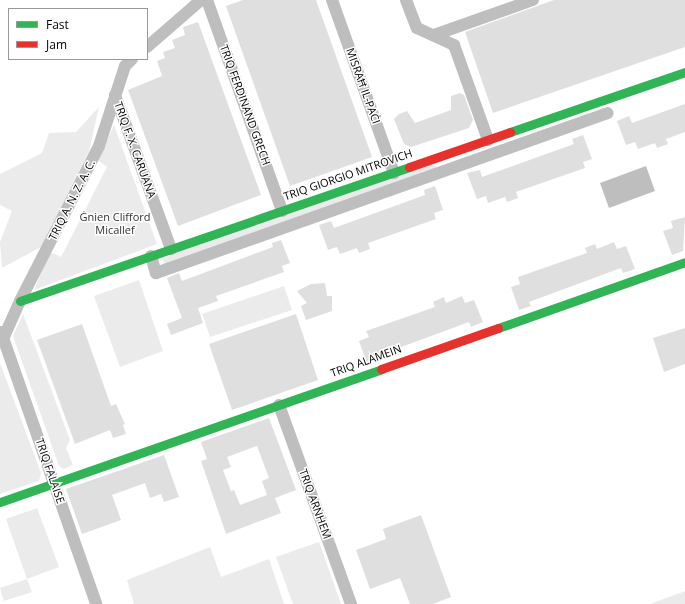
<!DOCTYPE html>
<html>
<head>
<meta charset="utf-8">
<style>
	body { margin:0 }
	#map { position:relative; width:685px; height:604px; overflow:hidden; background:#fff; font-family:"Open Sans",sans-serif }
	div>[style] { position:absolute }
	.green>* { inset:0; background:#ebebeb }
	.water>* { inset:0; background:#bebebe }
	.building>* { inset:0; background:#dfdfdf }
	.street>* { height:12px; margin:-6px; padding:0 6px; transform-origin:6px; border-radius:6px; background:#bebebe }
	.fast>* { height:9px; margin:-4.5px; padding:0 4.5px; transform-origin:4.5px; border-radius:4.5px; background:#30b455 }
	.jam>* { height:9px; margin:-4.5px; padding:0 4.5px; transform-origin:4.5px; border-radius:4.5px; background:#e5322d }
	span { translate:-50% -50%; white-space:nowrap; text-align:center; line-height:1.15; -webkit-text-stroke:3px #fff; paint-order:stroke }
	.street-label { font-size:11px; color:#000 }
	.park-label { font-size:11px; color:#323232 }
	.legend { position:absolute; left:8px; top:8px; width:140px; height:52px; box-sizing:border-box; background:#fff; border:1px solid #999; margin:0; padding:5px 7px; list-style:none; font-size:12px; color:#000 }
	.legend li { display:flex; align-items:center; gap:8px; height:20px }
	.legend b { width:20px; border:1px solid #999 }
</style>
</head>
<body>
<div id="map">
	<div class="green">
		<div style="clip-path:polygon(99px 107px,89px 151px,41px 247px,2px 268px,0 242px,12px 211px,0 205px,0 174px,42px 153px,49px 133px,76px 132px)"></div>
		<div style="clip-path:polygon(114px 125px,157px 244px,34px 290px,50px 252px,61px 257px,107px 167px,98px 160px)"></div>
		<div style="clip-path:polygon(430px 163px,437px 167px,434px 173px,166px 268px,162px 258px)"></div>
		<div style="clip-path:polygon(139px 280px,163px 351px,120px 367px,94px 296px)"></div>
		<div style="clip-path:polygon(284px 286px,292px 310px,210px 337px,202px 314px)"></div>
		<div style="clip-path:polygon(23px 314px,70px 440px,66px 448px,73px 465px,63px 469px,59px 466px,13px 336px)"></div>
		<div style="clip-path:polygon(0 363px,41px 473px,39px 481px,0 494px)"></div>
		<div style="clip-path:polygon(37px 508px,59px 567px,27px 579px,32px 592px,4px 601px,0 588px,27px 579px,6px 519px)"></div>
		<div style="clip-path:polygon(319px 542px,341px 604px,293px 604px,276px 557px)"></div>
		<div style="clip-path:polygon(210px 547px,221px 577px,269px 559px,284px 604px,134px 604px,127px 580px)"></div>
		<div style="clip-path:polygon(685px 591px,685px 604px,650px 604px)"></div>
	</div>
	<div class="water">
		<div style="clip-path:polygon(646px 166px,655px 191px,609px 208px,600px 183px)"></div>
	</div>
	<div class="building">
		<div style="clip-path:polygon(243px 0,316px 0,372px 157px,290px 186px,226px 6px)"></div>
		<div style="clip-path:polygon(554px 0,685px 0,685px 47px,493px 113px,465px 32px)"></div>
		<div style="clip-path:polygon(198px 22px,261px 195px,178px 226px,128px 90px,162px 76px,157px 61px,165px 58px,163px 52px,175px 48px,172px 40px,185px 35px,183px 27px)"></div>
		<div style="clip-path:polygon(460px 93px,464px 95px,473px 120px,469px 128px,411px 147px,404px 144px,394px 119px,399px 114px,407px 111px,415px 123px,451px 110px,451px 96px)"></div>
		<div style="clip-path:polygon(685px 104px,685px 132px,666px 139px,668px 144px,657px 148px,655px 143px,638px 149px,635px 142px,626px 145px,617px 121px,629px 116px,632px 123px)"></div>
		<div style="clip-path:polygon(583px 135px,592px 159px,583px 162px,585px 168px,516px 192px,518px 198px,507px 202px,505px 197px,488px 203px,486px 196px,477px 199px,467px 173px,480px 170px,482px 177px,574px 144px,572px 139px)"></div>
		<div style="clip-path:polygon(435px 186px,443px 210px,434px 213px,436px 219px,368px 243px,370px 249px,359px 253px,357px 248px,340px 254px,337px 247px,328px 250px,319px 225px,331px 221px,334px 228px,425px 195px,424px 190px)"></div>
		<div style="clip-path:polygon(685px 217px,683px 251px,672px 255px,663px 231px,673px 228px,671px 221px)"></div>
		<div style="clip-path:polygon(281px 240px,290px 263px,282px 266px,284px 272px,216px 296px,218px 301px,198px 308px,203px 323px,171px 335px,167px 324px,182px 318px,167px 278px,179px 273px,182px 281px,273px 247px,272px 243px)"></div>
		<div style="clip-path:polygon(614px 242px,617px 249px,626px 246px,635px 269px,623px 273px,621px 268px,529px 302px,531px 306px,519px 310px,511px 287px,520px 284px,518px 277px,587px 253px,585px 248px,595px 244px,597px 249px)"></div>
		<div style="clip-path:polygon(325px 283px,327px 296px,332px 296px,332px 311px,306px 320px,301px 306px,307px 303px,297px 291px,311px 284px)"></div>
		<div style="clip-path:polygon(462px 296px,465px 303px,474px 300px,483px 322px,471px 327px,469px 322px,377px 356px,379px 359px,367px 363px,359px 341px,369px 337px,366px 331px,435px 307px,433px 302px,444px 297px,446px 303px)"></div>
		<div style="clip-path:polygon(296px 314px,318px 380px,232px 410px,209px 344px)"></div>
		<div style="clip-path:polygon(82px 324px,111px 406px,116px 404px,125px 424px,123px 425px,126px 434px,113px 438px,110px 430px,75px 444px,37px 340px)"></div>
		<div style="clip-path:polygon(685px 328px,685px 364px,664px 372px,653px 338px)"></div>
		<div style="clip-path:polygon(evenodd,269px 418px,296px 490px,275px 498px,281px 513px,226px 534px,201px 461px,207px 459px,201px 442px,269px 418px,257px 446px,269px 478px,262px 481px,267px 495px,240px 505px,234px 490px,231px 491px,223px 470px,231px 467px,227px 457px,257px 446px)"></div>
		<div style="clip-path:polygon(164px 455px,179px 497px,164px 502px,161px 494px,150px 498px,145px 483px,112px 495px,121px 520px,82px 534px,66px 489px)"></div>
		<div style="clip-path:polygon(421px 515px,451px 597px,433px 604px,410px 604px,400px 578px,370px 589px,356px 550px,386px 539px,383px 529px)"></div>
	</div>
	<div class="street">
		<div style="left:207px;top:0;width:224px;rotate:70.4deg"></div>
		<div style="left:332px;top:0;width:184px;rotate:70.3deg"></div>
		<div style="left:406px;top:0;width:30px;rotate:69deg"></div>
		<div style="left:417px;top:28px;width:41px;rotate:24.7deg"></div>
		<div style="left:454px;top:45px;width:101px;rotate:70.3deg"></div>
		<div style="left:434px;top:35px;width:105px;rotate:-19.5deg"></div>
		<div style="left:147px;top:47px;width:72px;rotate:-41deg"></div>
		<div style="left:115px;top:95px;width:164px;rotate:70deg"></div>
		<div style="left:151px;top:256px;width:18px;rotate:74deg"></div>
		<div style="left:156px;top:273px;width:479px;rotate:-19.5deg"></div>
		<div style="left:1px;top:332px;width:288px;rotate:70.7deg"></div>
		<div style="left:3px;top:339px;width:42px;rotate:-65.9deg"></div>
		<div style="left:20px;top:301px;width:174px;rotate:-63deg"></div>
		<div style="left:99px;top:146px;width:84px;rotate:-72deg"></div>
		<div style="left:125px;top:66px;width:10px;rotate:-45deg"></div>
		<div style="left:279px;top:405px;width:212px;rotate:70.1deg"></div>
	</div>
	<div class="fast">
		<div style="left:510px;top:132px;width:185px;rotate:-18.9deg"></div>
		<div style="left:20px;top:301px;width:411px;rotate:-19deg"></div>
		<div style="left:498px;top:328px;width:198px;rotate:-19.4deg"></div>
		<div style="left:0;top:502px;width:404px;rotate:-19.2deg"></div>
	</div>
	<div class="jam">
		<div style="left:409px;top:167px;width:107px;rotate:-19.1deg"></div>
		<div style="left:381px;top:369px;width:124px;rotate:-19.3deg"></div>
	</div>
	<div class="street-label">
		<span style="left:363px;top:86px;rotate:70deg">MISRAĦ IL-PAĊI</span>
		<span style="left:245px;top:105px;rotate:70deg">TRIQ FERDINAND GRECH</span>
		<span style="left:135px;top:150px;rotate:70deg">TRIQ F. X. CARUANA</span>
		<span style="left:348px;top:175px;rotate:-19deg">TRIQ GIORGIO MITROVICH</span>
		<span style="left:72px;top:200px;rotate:-63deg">TRIQ A. N. Z. A. C.</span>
		<span style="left:366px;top:361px;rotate:-20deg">TRIQ ALAMEIN</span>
		<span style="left:50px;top:471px;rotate:71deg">TRIQ FALAISE</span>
		<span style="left:315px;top:504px;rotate:70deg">TRIQ ARNHEM</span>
	</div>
	<div class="park-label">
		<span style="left:115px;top:224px">Ġnien Clifford<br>Micallef</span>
	</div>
	<ul class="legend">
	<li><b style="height:5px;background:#30b455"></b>Fast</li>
	<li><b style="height:5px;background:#e5322d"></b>Jam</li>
	</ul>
</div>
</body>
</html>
